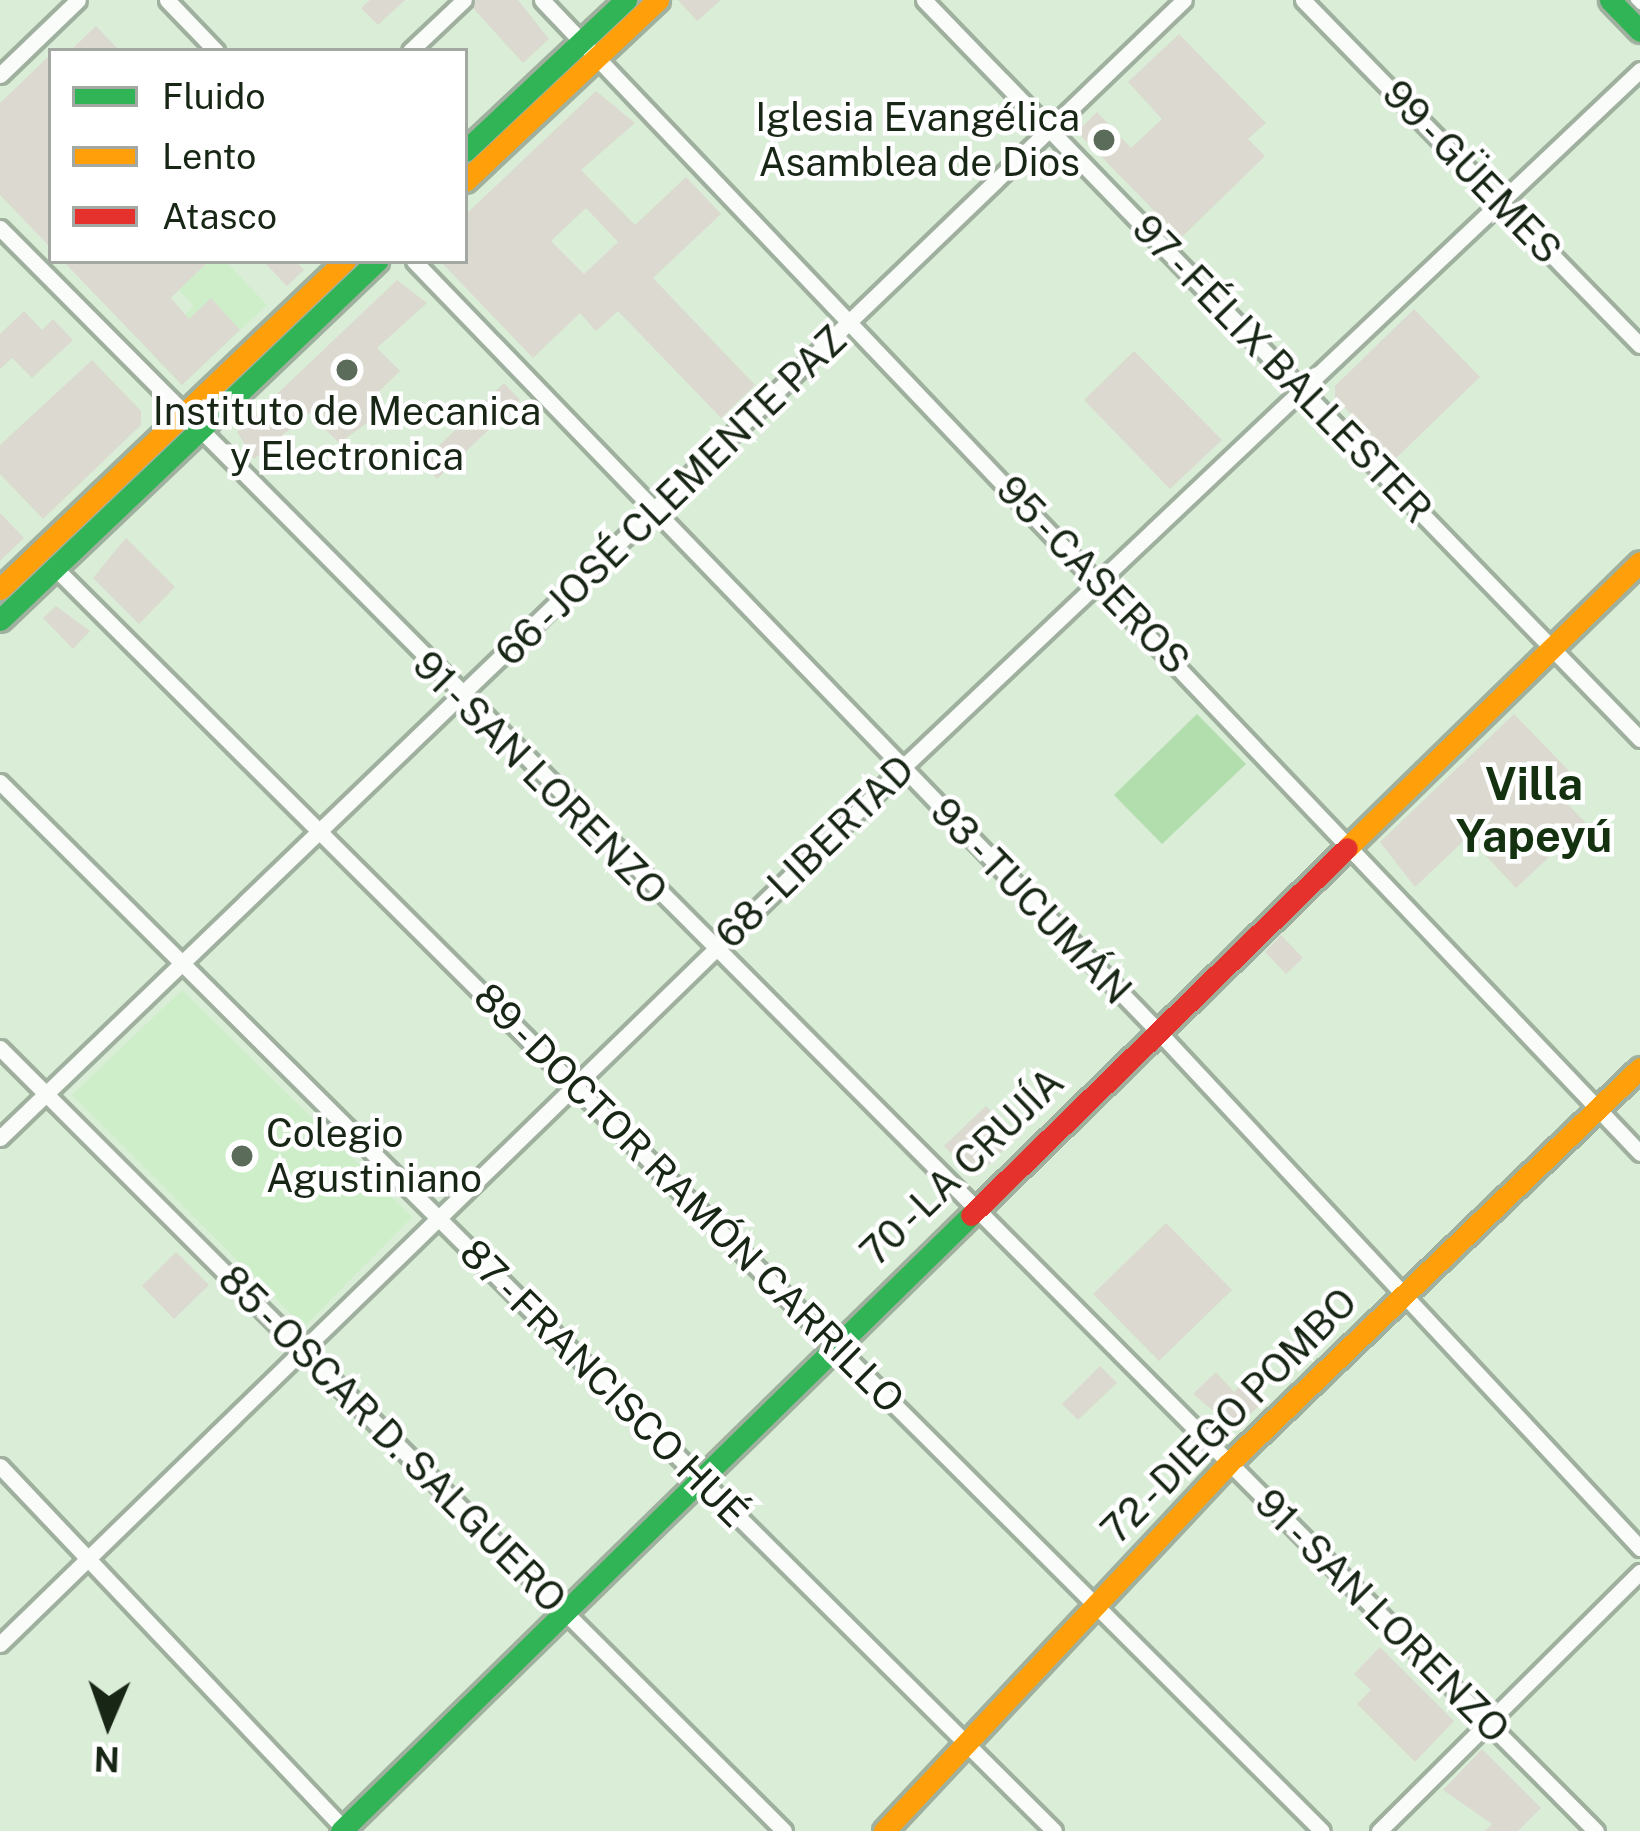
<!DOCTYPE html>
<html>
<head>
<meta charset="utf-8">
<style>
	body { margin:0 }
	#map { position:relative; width:1640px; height:1831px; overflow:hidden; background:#d9edd7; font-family:"Public Sans",sans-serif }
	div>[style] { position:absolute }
	.built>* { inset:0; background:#cdeec9 }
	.green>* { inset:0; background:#b2ddad }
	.building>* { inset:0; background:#dcdad0 }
	.roads { filter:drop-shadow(3px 0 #a0b09e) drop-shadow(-3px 0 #a0b09e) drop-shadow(0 3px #a0b09e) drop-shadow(0 -3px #a0b09e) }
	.lane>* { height:8px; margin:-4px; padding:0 4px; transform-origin:4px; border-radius:4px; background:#f9fcf9 }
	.street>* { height:15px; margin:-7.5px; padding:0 7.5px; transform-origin:7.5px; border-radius:7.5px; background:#f9fcf9 }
	.fast>* { height:21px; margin:-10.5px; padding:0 10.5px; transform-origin:10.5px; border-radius:10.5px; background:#30b455 }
	.slow>* { height:21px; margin:-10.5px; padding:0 10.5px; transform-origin:10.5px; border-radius:10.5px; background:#ff9f0a }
	.jam>* { height:21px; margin:-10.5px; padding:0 10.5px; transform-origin:10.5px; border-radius:10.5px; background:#e5322d }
	.dots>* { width:33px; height:33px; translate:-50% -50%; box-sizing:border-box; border:6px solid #fff; border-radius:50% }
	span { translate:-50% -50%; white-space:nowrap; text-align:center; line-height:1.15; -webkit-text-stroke:9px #fff; paint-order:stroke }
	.poi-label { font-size:39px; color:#182616 }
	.right { translate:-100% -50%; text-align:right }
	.left { translate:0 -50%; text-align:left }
	.street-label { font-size:39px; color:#182616 }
	.quarter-label { font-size:45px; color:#143210; font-weight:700 }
	.legend { position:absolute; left:48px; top:48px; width:420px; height:216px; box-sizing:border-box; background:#fff; border:3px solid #a3a8a2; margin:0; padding:15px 21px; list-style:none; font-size:36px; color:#182616 }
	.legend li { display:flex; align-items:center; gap:24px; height:60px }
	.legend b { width:60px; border:3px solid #a3a8a2 }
	.north { position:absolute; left:48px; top:1663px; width:120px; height:120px; -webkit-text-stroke:9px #fff; paint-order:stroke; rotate:182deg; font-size:33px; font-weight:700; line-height:48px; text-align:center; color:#182616 }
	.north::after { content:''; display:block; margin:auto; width:42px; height:54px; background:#182616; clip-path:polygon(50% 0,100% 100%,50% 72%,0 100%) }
</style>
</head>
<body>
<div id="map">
	<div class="built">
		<div style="clip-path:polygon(152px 261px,225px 261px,267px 305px,182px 385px,148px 350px,194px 306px)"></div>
		<div style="clip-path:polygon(182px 990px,412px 1217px,304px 1327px,72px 1095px)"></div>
	</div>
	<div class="green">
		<div style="clip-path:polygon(1197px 714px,1246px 764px,1162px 844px,1114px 795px)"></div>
	</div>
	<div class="building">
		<div style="clip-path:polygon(370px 0,405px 0,378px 25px,361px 8px)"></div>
		<div style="clip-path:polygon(476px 0,518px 0,549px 39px,523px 63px,473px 8px)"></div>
		<div style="clip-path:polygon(678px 0,721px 0,697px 21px)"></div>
		<div style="clip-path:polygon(96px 26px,120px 51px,70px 51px)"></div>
		<div style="clip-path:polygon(1179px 34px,1266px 123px,1248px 139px,1265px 156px,1181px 238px,1077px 132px,1097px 112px,1131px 148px,1162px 119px,1128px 82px)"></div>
		<div style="clip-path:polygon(51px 54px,51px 248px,0 195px,0 103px)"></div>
		<div style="clip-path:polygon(evenodd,596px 91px,635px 123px,581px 170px,635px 225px,686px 177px,721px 214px,653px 278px,755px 385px,721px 418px,618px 311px,596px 331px,580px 313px,533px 358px,440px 261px,465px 261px,465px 215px,596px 91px,586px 208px,618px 242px,584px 274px,551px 241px,586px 208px)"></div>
		<div style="clip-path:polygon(63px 261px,209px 261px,171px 298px,189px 319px,211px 298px,240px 330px,182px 385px)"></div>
		<div style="clip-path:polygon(263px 261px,296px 261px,304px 270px,287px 286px)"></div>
		<div style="clip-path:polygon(397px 280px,427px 303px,377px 348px,400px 371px,366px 404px,377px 416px,339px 443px,309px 413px,254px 459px,237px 432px)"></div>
		<div style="clip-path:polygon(1414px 309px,1480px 377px,1395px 459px,1335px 398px,1335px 386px)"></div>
		<div style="clip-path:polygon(24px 311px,42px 330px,53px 319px,73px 340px,32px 378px,12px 358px,0 369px,0 334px)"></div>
		<div style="clip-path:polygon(1134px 351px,1222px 440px,1170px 489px,1084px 400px)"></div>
		<div style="clip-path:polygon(92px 360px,141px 411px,141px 425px,43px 519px,0 474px,0 445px)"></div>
		<div style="clip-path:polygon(504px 383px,520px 400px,437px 479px,422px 462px)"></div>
		<div style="clip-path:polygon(0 513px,24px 538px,0 561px)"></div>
		<div style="clip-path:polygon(126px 538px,175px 587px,139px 624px,93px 578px)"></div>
		<div style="clip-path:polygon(56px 606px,90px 631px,73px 649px,43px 618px)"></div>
		<div style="clip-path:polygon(1514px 714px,1570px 772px,1553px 789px,1586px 823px,1516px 888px,1468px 837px,1415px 887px,1380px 842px)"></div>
		<div style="clip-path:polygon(1281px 935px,1303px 958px,1286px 974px,1265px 952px)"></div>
		<div style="clip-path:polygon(986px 1106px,1017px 1137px,976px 1177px,944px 1146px)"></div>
		<div style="clip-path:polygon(1166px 1223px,1232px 1290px,1159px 1361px,1093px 1294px)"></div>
		<div style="clip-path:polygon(176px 1252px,209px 1285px,174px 1319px,142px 1286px)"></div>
		<div style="clip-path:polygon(1100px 1366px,1117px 1383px,1078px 1420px,1062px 1404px)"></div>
		<div style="clip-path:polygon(1216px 1372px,1234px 1392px,1247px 1379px,1266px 1399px,1235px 1429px,1193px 1394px)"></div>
		<div style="clip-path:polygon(1380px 1647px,1454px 1721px,1415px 1762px,1357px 1704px,1371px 1690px,1354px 1674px)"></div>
		<div style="clip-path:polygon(1482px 1749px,1541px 1808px,1518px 1831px,1485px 1831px,1492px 1824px,1443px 1790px)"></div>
	</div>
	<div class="roads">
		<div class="lane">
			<div style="left:1635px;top:0;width:7px;rotate:45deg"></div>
		</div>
		<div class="street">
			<div style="left:167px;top:0;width:71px;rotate:46.1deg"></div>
			<div style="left:542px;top:0;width:1592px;rotate:46.4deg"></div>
			<div style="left:924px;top:0;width:1029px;rotate:45.91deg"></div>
			<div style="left:1303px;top:0;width:482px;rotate:45.7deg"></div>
			<div style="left:410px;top:51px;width:74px;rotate:-43.4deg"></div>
			<div style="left:0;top:75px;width:108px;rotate:-43.9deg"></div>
			<div style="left:0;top:228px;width:2262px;rotate:45.13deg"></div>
			<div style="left:414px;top:261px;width:1068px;rotate:45.99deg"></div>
			<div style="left:1156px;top:1029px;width:710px;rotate:47deg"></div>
			<div style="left:54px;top:567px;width:1790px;rotate:44.91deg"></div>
			<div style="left:0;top:782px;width:1487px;rotate:44.86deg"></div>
			<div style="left:0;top:1048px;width:1108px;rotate:44.96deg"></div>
			<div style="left:0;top:1138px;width:1642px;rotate:-43.87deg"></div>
			<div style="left:0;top:1466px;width:503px;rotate:46.53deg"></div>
			<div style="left:0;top:1644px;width:1257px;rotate:-44.16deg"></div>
			<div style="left:902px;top:768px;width:1016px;rotate:-43.4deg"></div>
			<div style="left:1379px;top:1831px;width:368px;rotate:-44.8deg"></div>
		</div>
		<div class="fast">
			<div style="left:1610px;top:0;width:43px;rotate:45.9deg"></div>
			<div style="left:465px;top:151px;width:221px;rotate:-43.2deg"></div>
			<div style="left:0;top:620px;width:521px;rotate:-43.6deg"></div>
			<div style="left:341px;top:1831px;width:881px;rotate:-44.36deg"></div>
		</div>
		<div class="slow">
			<div style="left:465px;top:181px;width:265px;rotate:-43.2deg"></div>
			<div style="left:0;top:589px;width:476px;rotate:-43.6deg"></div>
			<div style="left:1347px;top:848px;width:409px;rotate:-44.3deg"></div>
			<div style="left:884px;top:1831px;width:504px;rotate:-46.85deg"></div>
			<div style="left:1229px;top:1463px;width:570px;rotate:-43.86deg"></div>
		</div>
		<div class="jam">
			<div style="left:971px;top:1215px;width:525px;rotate:-44.31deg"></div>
		</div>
	</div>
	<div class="dots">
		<div style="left:1104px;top:140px;background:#5c6c5a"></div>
		<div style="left:347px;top:370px;background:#5c6c5a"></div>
		<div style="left:242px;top:1156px;background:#5c6c5a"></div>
	</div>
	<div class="poi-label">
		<span class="right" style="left:1080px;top:140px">Iglesia Evangélica<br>Asamblea de Dios</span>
		<span style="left:347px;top:434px">Instituto de Mecanica<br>y Electronica</span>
		<span class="left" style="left:266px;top:1156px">Colegio<br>Agustiniano</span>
	</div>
	<div class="street-label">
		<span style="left:1472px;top:172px;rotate:46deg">99 - GÜEMES</span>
		<span style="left:1282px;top:369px;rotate:46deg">97 - FÉLIX BALLESTER</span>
		<span style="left:671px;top:496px;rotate:-44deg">66 - JOSÉ CLEMENTE PAZ</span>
		<span style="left:1093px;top:575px;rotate:46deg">95 - CASEROS</span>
		<span style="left:540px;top:778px;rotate:45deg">91 - SAN LORENZO</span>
		<span style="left:815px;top:852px;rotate:-44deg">68 - LIBERTAD</span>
		<span style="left:1031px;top:901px;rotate:46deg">93 - TUCUMÁN</span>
		<span style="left:962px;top:1167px;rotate:-44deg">70 - LA CRUJÍA</span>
		<span style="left:689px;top:1198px;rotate:45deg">89 - DOCTOR RAMÓN CARRILLO</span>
		<span style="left:604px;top:1383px;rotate:45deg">87 - FRANCISCO HUÉ</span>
		<span style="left:1229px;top:1416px;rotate:-45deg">72 - DIEGO POMBO</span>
		<span style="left:392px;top:1439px;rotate:45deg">85 - OSCAR D. SALGUERO</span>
		<span style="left:1382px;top:1616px;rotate:45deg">91 - SAN LORENZO</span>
	</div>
	<div class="quarter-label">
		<span style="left:1534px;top:810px">Villa<br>Yapeyú</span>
	</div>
	<ul class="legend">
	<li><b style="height:15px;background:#30b455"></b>Fluido</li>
	<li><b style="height:15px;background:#ff9f0a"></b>Lento</li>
	<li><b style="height:15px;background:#e5322d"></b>Atasco</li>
	</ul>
	<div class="north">N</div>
</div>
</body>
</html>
